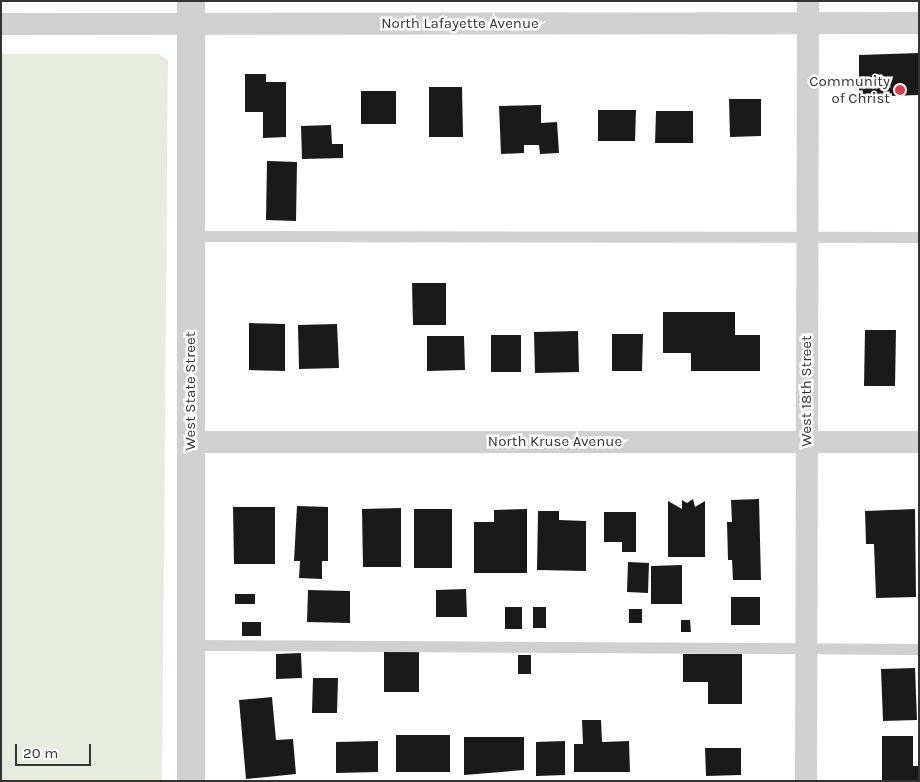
<!DOCTYPE html>
<html>
<head>
<meta charset="utf-8">
<style>
	body { margin:0 }
	#map { position:relative; width:920px; height:782px; overflow:hidden; background:#fff; font-family:Karla,sans-serif }
	div>[style] { position:absolute }
	.green>* { inset:0; background:#e6ecdf }
	.building>* { inset:0; background:#1a1a1a }
	.service>* { height:11px; margin:-5.5px; padding:0 5.5px; transform-origin:5.5px; border-radius:5.5px; background:#d0d0d0 }
	.minor>* { height:22px; margin:-11px; padding:0 11px; transform-origin:11px; border-radius:11px; background:#d0d0d0 }
	.tertiary>* { height:28px; margin:-14px; padding:0 14px; transform-origin:14px; border-radius:14px; background:#d0d0d0 }
	.dots>* { width:14px; height:14px; translate:-50% -50%; box-sizing:border-box; border:2px solid #fff; border-radius:50% }
	span { translate:-50% -50%; white-space:nowrap; text-align:center; line-height:1.15; -webkit-text-stroke:5px #fff; paint-order:stroke }
	.street-label { font-size:15px; color:#333 }
	.poi-label { font-size:15px; color:#333 }
	.right { translate:-100% -50%; text-align:right }
	.frame { position:absolute; inset:0; border:2px solid #333; pointer-events:none }
	.scale { position:absolute; left:15px; top:744px; width:76px; height:22px; box-sizing:border-box; border:2px solid #333; border-top:0; padding-left:6px; font-size:15px; line-height:18px; white-space:nowrap; color:#333; -webkit-text-stroke:4px #fff; paint-order:stroke }
</style>
</head>
<body>
<div id="map">
	<div class="green">
		<div style="clip-path:polygon(1px 54px,159px 54px,168px 60px,162px 781px,1px 781px)"></div>
	</div>
	<div class="building">
		<div style="clip-path:polygon(919px 53px,919px 95px,859px 97px,859px 55px)"></div>
		<div style="clip-path:polygon(245px 74px,266px 74px,266px 82px,286px 82px,286px 137px,263px 138px,263px 112px,245px 112px)"></div>
		<div style="clip-path:polygon(429px 87px,462px 87px,463px 137px,429px 137px)"></div>
		<div style="clip-path:polygon(361px 91px,396px 91px,396px 124px,361px 124px)"></div>
		<div style="clip-path:polygon(729px 99px,761px 99px,761px 136px,730px 137px)"></div>
		<div style="clip-path:polygon(541px 105px,541px 123px,557px 122px,559px 153px,540px 154px,539px 145px,524px 145px,524px 153px,501px 154px,499px 106px)"></div>
		<div style="clip-path:polygon(598px 110px,636px 110px,635px 141px,598px 141px)"></div>
		<div style="clip-path:polygon(656px 111px,693px 111px,693px 143px,655px 143px)"></div>
		<div style="clip-path:polygon(331px 125px,332px 144px,343px 144px,343px 158px,302px 159px,301px 126px)"></div>
		<div style="clip-path:polygon(267px 161px,297px 162px,296px 221px,266px 220px)"></div>
		<div style="clip-path:polygon(412px 283px,446px 283px,446px 325px,413px 325px)"></div>
		<div style="clip-path:polygon(663px 312px,735px 312px,735px 335px,760px 335px,760px 371px,691px 371px,691px 353px,663px 353px)"></div>
		<div style="clip-path:polygon(249px 323px,285px 324px,285px 371px,249px 370px)"></div>
		<div style="clip-path:polygon(337px 324px,339px 368px,299px 369px,298px 325px)"></div>
		<div style="clip-path:polygon(865px 330px,896px 330px,895px 386px,864px 386px)"></div>
		<div style="clip-path:polygon(578px 331px,579px 372px,535px 373px,534px 332px)"></div>
		<div style="clip-path:polygon(612px 334px,643px 334px,642px 371px,612px 371px)"></div>
		<div style="clip-path:polygon(491px 335px,521px 335px,521px 372px,491px 372px)"></div>
		<div style="clip-path:polygon(427px 336px,464px 336px,465px 370px,427px 371px)"></div>
		<div style="clip-path:polygon(693px 499px,695px 507px,705px 501px,705px 557px,668px 557px,668px 501px,682px 509px,682px 500px,687px 503px)"></div>
		<div style="clip-path:polygon(759px 499px,761px 580px,733px 580px,732px 560px,728px 560px,727px 522px,732px 522px,731px 500px)"></div>
		<div style="clip-path:polygon(297px 506px,328px 507px,328px 561px,322px 561px,322px 579px,299px 578px,300px 561px,294px 561px)"></div>
		<div style="clip-path:polygon(233px 507px,275px 507px,275px 564px,234px 564px)"></div>
		<div style="clip-path:polygon(401px 508px,401px 567px,363px 567px,362px 509px)"></div>
		<div style="clip-path:polygon(414px 509px,452px 509px,452px 568px,414px 568px)"></div>
		<div style="clip-path:polygon(527px 509px,527px 573px,474px 573px,474px 522px,494px 522px,494px 510px)"></div>
		<div style="clip-path:polygon(915px 509px,916px 597px,876px 598px,874px 544px,866px 544px,865px 511px)"></div>
		<div style="clip-path:polygon(538px 511px,559px 511px,559px 520px,586px 521px,586px 571px,537px 570px)"></div>
		<div style="clip-path:polygon(604px 512px,636px 512px,636px 552px,622px 552px,622px 542px,604px 542px)"></div>
		<div style="clip-path:polygon(628px 562px,649px 563px,648px 593px,627px 592px)"></div>
		<div style="clip-path:polygon(682px 565px,682px 604px,651px 604px,651px 566px)"></div>
		<div style="clip-path:polygon(466px 589px,467px 617px,436px 617px,436px 590px)"></div>
		<div style="clip-path:polygon(308px 590px,350px 591px,350px 623px,307px 622px)"></div>
		<div style="clip-path:polygon(235px 594px,255px 594px,255px 604px,235px 604px)"></div>
		<div style="clip-path:polygon(731px 597px,760px 597px,760px 625px,731px 625px)"></div>
		<div style="clip-path:polygon(505px 607px,522px 607px,522px 629px,505px 629px)"></div>
		<div style="clip-path:polygon(533px 607px,546px 607px,546px 628px,533px 628px)"></div>
		<div style="clip-path:polygon(629px 609px,642px 609px,642px 623px,629px 623px)"></div>
		<div style="clip-path:polygon(681px 620px,690px 620px,691px 632px,681px 632px)"></div>
		<div style="clip-path:polygon(242px 622px,261px 622px,261px 636px,242px 636px)"></div>
		<div style="clip-path:polygon(384px 651px,419px 651px,419px 692px,384px 692px)"></div>
		<div style="clip-path:polygon(301px 653px,302px 678px,276px 679px,276px 654px)"></div>
		<div style="clip-path:polygon(683px 654px,742px 654px,742px 704px,708px 704px,708px 682px,683px 682px)"></div>
		<div style="clip-path:polygon(518px 655px,531px 655px,531px 674px,518px 674px)"></div>
		<div style="clip-path:polygon(915px 668px,917px 720px,883px 721px,881px 669px)"></div>
		<div style="clip-path:polygon(313px 678px,338px 678px,337px 713px,312px 713px)"></div>
		<div style="clip-path:polygon(272px 697px,276px 740px,293px 739px,296px 774px,246px 779px,239px 700px)"></div>
		<div style="clip-path:polygon(582px 720px,601px 720px,602px 742px,629px 741px,630px 772px,574px 772px,574px 744px,583px 744px)"></div>
		<div style="clip-path:polygon(396px 735px,450px 735px,450px 772px,396px 772px)"></div>
		<div style="clip-path:polygon(882px 736px,913px 736px,913px 766px,919px 766px,919px 781px,882px 781px)"></div>
		<div style="clip-path:polygon(464px 737px,524px 737px,524px 770px,464px 775px)"></div>
		<div style="clip-path:polygon(378px 741px,378px 772px,336px 773px,336px 742px)"></div>
		<div style="clip-path:polygon(565px 741px,565px 775px,536px 776px,536px 742px)"></div>
		<div style="clip-path:polygon(705px 748px,741px 748px,741px 775px,706px 776px)"></div>
	</div>
	<div class="service">
		<div style="left:191px;top:236px;width:728px;rotate:0.08deg"></div>
		<div style="left:191px;top:645px;width:728px;rotate:0.31deg"></div>
	</div>
	<div class="minor">
		<div style="left:1px;top:24px;width:918px;rotate:-0.06deg"></div>
		<div style="left:191px;top:442px;width:728px"></div>
		<div style="left:806px;top:781px;width:780px;rotate:-89.85deg"></div>
	</div>
	<div class="tertiary">
		<div style="left:191px;top:1px;width:780px;rotate:90deg"></div>
	</div>
	<div class="dots">
		<div style="left:900px;top:90px;background:#e63946"></div>
	</div>
	<div class="street-label">
		<span style="left:460px;top:24px">North Lafayette Avenue</span>
		<span style="left:191px;top:391px;rotate:-90deg">West State Street</span>
		<span style="left:807px;top:391px;rotate:-90deg">West 18th Street</span>
		<span style="left:555px;top:442px">North Kruse Avenue</span>
	</div>
	<div class="poi-label">
		<span class="right" style="left:890px;top:90px">Community<br>of Christ</span>
	</div>
	<div class="frame"></div>
	<div class="scale">20 m</div>
</div>
</body>
</html>
